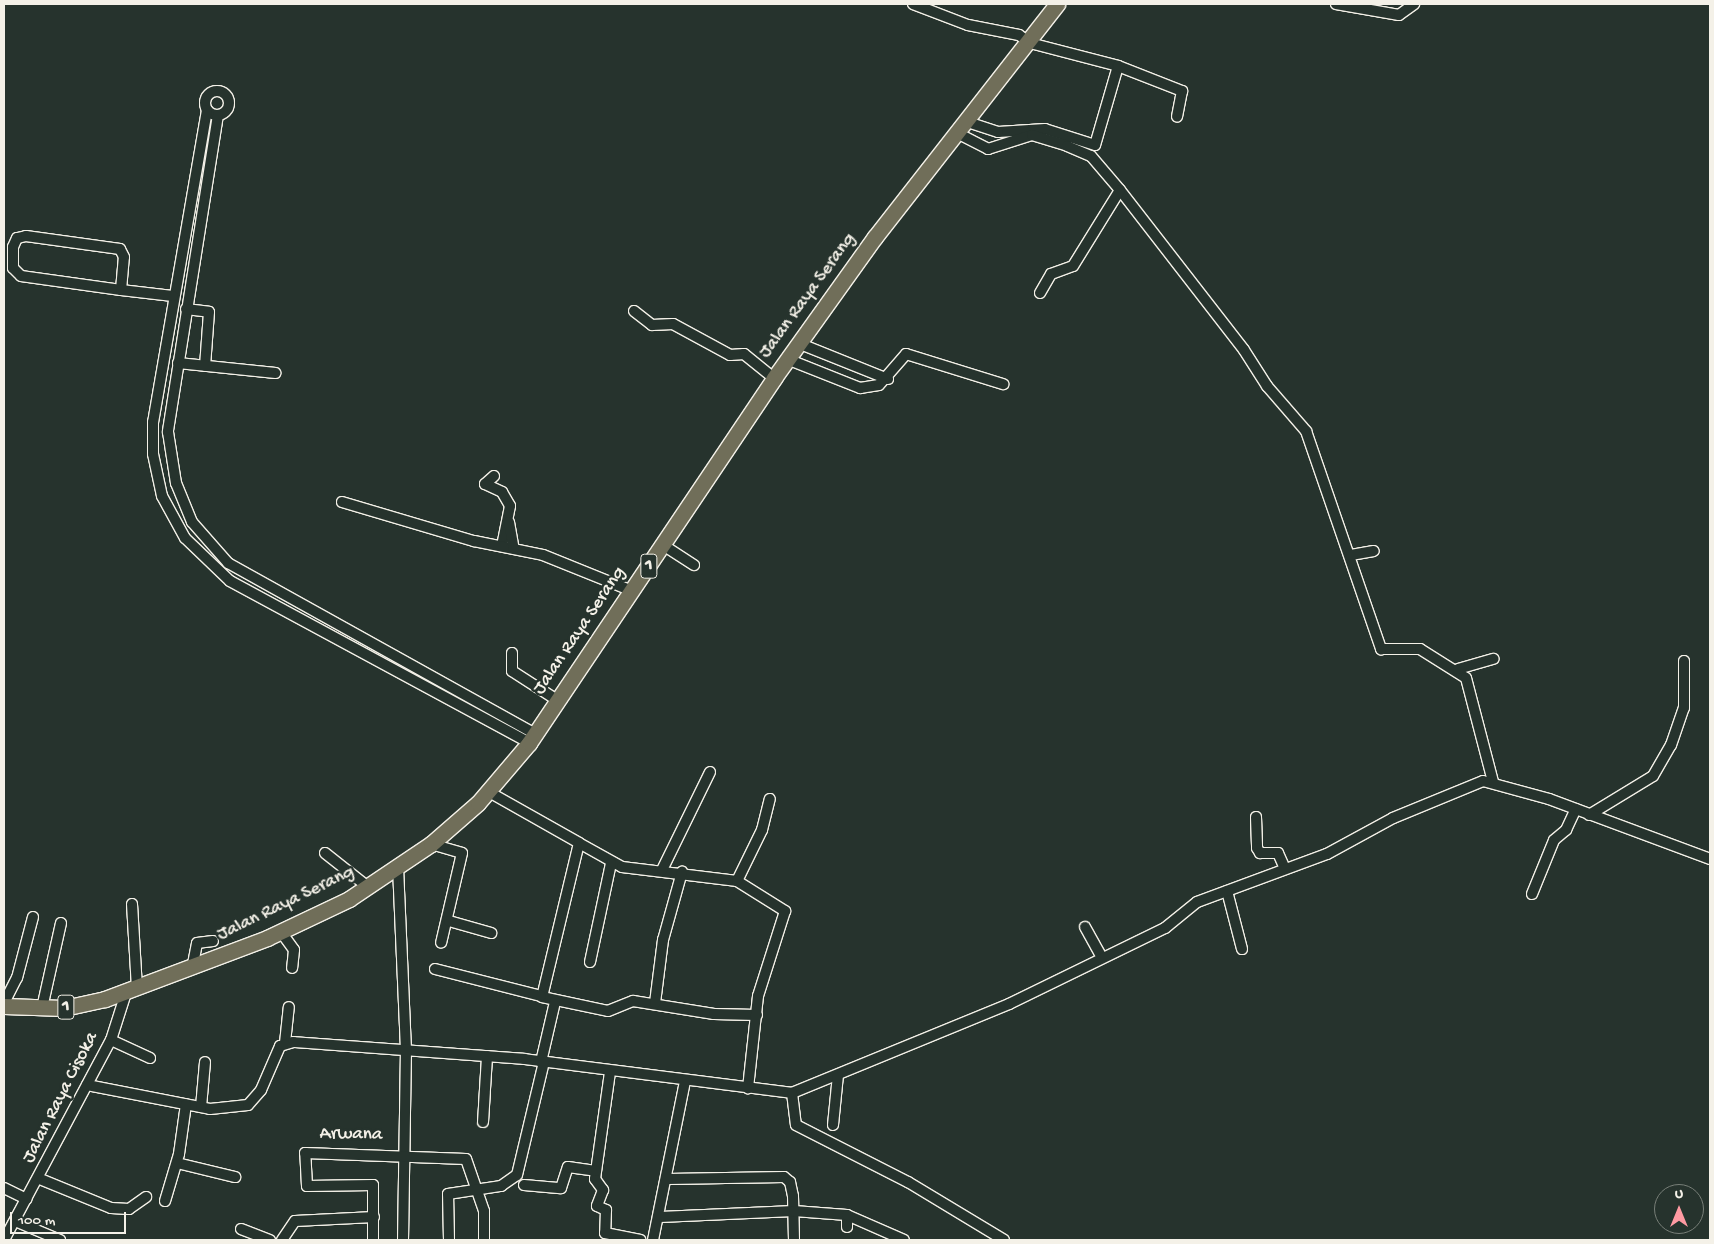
<!DOCTYPE html>
<html>
<head>
<meta charset="utf-8">
<style>
	body { margin:0 }
	#map { position:relative; width:1714px; height:1244px; overflow:hidden; background:#26332d; font-family:"Gochi Hand",sans-serif }
	div>[style] { position:absolute }
	.roads { filter:drop-shadow(1px 0 #f4f1e8) drop-shadow(-1px 0 #f4f1e8) drop-shadow(0 1px #f4f1e8) drop-shadow(0 -1px #f4f1e8) }
	.minor>* { height:10px; margin:-5px; padding:0 5px; transform-origin:5px; border-radius:5px; background:#26332d }
	.minor>.ring { margin:-5px; padding:0; box-sizing:content-box; background:none; border:10px solid #26332d; border-radius:50% }
	.highway>* { height:15px; margin:-7.5px; padding:0 7.5px; transform-origin:7.5px; border-radius:7.5px; background:#706e59 }
	span { translate:-50% -50%; white-space:nowrap; text-align:center; line-height:1.15; -webkit-text-stroke:5px #26332d; paint-order:stroke }
	.shield-label span { padding:1px 4px; background:#26332d; border:1px solid; border-radius:4px; -webkit-text-stroke-width:0 }
	.shield-label { font-size:18px; color:#f4f1e8; font-weight:700 }
	.street-label { font-size:19px; color:#f4f1e8 }
	.frame { position:absolute; inset:0; border:5px solid #f4f1e8; pointer-events:none }
	.north { position:absolute; left:1654px; top:1184px; width:50px; height:50px; box-sizing:border-box; background:#26332d; border:1px solid #787f78; border-radius:50%; rotate:0deg; font-size:14px; font-weight:700; line-height:20px; text-align:center; color:#f4f1e8 }
	.north::after { content:''; display:block; margin:auto; width:18px; height:22px; background:#ff9aa2; clip-path:polygon(50% 0,100% 100%,50% 72%,0 100%) }
	.scale { position:absolute; left:10px; top:1212px; width:116px; height:22px; box-sizing:border-box; border:2px solid #f4f1e8; border-top:0; padding-left:6px; font-size:15px; line-height:18px; white-space:nowrap; color:#f4f1e8; -webkit-text-stroke:4px #26332d; paint-order:stroke }
</style>
</head>
<body>
<div id="map">
	<div class="roads">
		<div class="minor">
			<div style="left:913px;top:4px;width:59px;rotate:20.9deg"></div>
			<div style="left:968px;top:25px;width:52px;rotate:11.1deg"></div>
			<div style="left:1019px;top:35px;width:14px;rotate:36deg"></div>
			<div style="left:1030px;top:43px;width:91px;rotate:14.6deg"></div>
			<div style="left:1118px;top:66px;width:82px;rotate:106.2deg"></div>
			<div style="left:1095px;top:145px;width:52px;rotate:-162.3deg"></div>
			<div style="left:1045px;top:129px;width:47px;rotate:176.3deg"></div>
			<div style="left:998px;top:132px;width:32px;rotate:-162deg"></div>
			<div style="left:1336px;top:4px;width:64px;rotate:9.9deg"></div>
			<div style="left:1399px;top:15px;width:19px;rotate:-36deg"></div>
			<div style="left:1118px;top:66px;width:69px;rotate:21.3deg"></div>
			<div style="left:1182px;top:91px;width:26px;rotate:101deg"></div>
			<div class="ring" style="left:205px;top:91px;width:14px;height:14px"></div>
			<div style="left:207px;top:110px;width:317px;rotate:99.8deg"></div>
			<div style="left:153px;top:422px;width:32px;rotate:90deg"></div>
			<div style="left:153px;top:454px;width:43px;rotate:77.9deg"></div>
			<div style="left:162px;top:496px;width:48px;rotate:61.3deg"></div>
			<div style="left:185px;top:538px;width:62px;rotate:43.7deg"></div>
			<div style="left:230px;top:581px;width:340px;rotate:28.4deg"></div>
			<div style="left:218px;top:115px;width:321px;rotate:99deg"></div>
			<div style="left:168px;top:432px;width:52px;rotate:81.1deg"></div>
			<div style="left:176px;top:483px;width:42px;rotate:67.7deg"></div>
			<div style="left:192px;top:522px;width:55px;rotate:48.7deg"></div>
			<div style="left:228px;top:563px;width:351px;rotate:29.1deg"></div>
			<div style="left:959px;top:134px;width:33px;rotate:27deg"></div>
			<div style="left:988px;top:149px;width:46px;rotate:-17.7deg"></div>
			<div style="left:1032px;top:135px;width:37px;rotate:17deg"></div>
			<div style="left:1067px;top:146px;width:26px;rotate:23deg"></div>
			<div style="left:1091px;top:156px;width:45px;rotate:49.5deg"></div>
			<div style="left:1120px;top:190px;width:202px;rotate:52.2deg"></div>
			<div style="left:1244px;top:350px;width:43px;rotate:57.4deg"></div>
			<div style="left:1267px;top:386px;width:60px;rotate:49.1deg"></div>
			<div style="left:1306px;top:431px;width:231px;rotate:71deg"></div>
			<div style="left:1381px;top:649px;width:39px"></div>
			<div style="left:1420px;top:649px;width:54px;rotate:32.2deg"></div>
			<div style="left:1466px;top:678px;width:107px;rotate:75.4deg"></div>
			<div style="left:121px;top:290px;width:33px;rotate:-85deg"></div>
			<div style="left:124px;top:257px;width:9px;rotate:-117deg"></div>
			<div style="left:120px;top:249px;width:95px;rotate:-172.1deg"></div>
			<div style="left:26px;top:236px;width:9px;rotate:167deg"></div>
			<div style="left:17px;top:238px;width:10px;rotate:114deg"></div>
			<div style="left:13px;top:247px;width:21px;rotate:90deg"></div>
			<div style="left:13px;top:268px;width:11px;rotate:45deg"></div>
			<div style="left:21px;top:276px;width:101px;rotate:8deg"></div>
			<div style="left:121px;top:290px;width:52px;rotate:6.6deg"></div>
			<div style="left:1040px;top:293px;width:22px;rotate:-60deg"></div>
			<div style="left:1051px;top:274px;width:23px;rotate:-20deg"></div>
			<div style="left:1073px;top:266px;width:89px;rotate:-58.3deg"></div>
			<div style="left:186px;top:309px;width:23px;rotate:7deg"></div>
			<div style="left:209px;top:312px;width:54px;rotate:94.2deg"></div>
			<div style="left:634px;top:311px;width:23px;rotate:38deg"></div>
			<div style="left:652px;top:325px;width:21px;rotate:-3deg"></div>
			<div style="left:673px;top:324px;width:65px;rotate:28.5deg"></div>
			<div style="left:730px;top:355px;width:14px;rotate:-4deg"></div>
			<div style="left:744px;top:354px;width:38px;rotate:39deg"></div>
			<div style="left:798px;top:343px;width:97px;rotate:21.8deg"></div>
			<div style="left:787px;top:359px;width:79px;rotate:21.7deg"></div>
			<div style="left:860px;top:388px;width:19px;rotate:-9deg"></div>
			<div style="left:879px;top:385px;width:41px;rotate:-48.9deg"></div>
			<div style="left:906px;top:354px;width:102px;rotate:17.2deg"></div>
			<div style="left:178px;top:363px;width:98px;rotate:5.9deg"></div>
			<div style="left:494px;top:476px;width:12px;rotate:138deg"></div>
			<div style="left:485px;top:484px;width:19px;rotate:25deg"></div>
			<div style="left:502px;top:492px;width:16px;rotate:60deg"></div>
			<div style="left:510px;top:506px;width:41px;rotate:101.3deg"></div>
			<div style="left:342px;top:502px;width:138px;rotate:16.5deg"></div>
			<div style="left:474px;top:541px;width:70px;rotate:11.5deg"></div>
			<div style="left:543px;top:555px;width:96px;rotate:22deg"></div>
			<div style="left:509px;top:522px;width:27px;rotate:80deg"></div>
			<div style="left:663px;top:545px;width:37px;rotate:33deg"></div>
			<div style="left:1351px;top:555px;width:23px;rotate:-10deg"></div>
			<div style="left:512px;top:653px;width:18px;rotate:90deg"></div>
			<div style="left:512px;top:671px;width:54px;rotate:32.8deg"></div>
			<div style="left:1458px;top:669px;width:37px;rotate:-16deg"></div>
			<div style="left:489px;top:792px;width:103px;rotate:29.5deg"></div>
			<div style="left:579px;top:843px;width:158px;rotate:103.5deg"></div>
			<div style="left:542px;top:997px;width:67px;rotate:12deg"></div>
			<div style="left:608px;top:1011px;width:27px;rotate:-22deg"></div>
			<div style="left:633px;top:1001px;width:82px;rotate:9.1deg"></div>
			<div style="left:714px;top:1014px;width:43px;rotate:1.3deg"></div>
			<div style="left:1589px;top:815px;width:75px;rotate:-31.4deg"></div>
			<div style="left:1653px;top:776px;width:36px;rotate:-60deg"></div>
			<div style="left:1671px;top:745px;width:39px;rotate:-71deg"></div>
			<div style="left:1684px;top:708px;width:47px;rotate:-90deg"></div>
			<div style="left:1256px;top:817px;width:31px;rotate:88deg"></div>
			<div style="left:1257px;top:848px;width:6px;rotate:59deg"></div>
			<div style="left:1260px;top:853px;width:18px"></div>
			<div style="left:1278px;top:853px;width:17px;rotate:66deg"></div>
			<div style="left:579px;top:843px;width:49px;rotate:29.2deg"></div>
			<div style="left:622px;top:867px;width:116px;rotate:6.9deg"></div>
			<div style="left:737px;top:881px;width:57px;rotate:32deg"></div>
			<div style="left:785px;top:911px;width:89px;rotate:107.6deg"></div>
			<div style="left:758px;top:996px;width:93px;rotate:96.2deg"></div>
			<div style="left:431px;top:844px;width:32px;rotate:16deg"></div>
			<div style="left:462px;top:853px;width:92px;rotate:103.1deg"></div>
			<div style="left:325px;top:853px;width:55px;rotate:38.3deg"></div>
			<div style="left:398px;top:867px;width:182px;rotate:87.5deg"></div>
			<div style="left:406px;top:1049px;width:191px;rotate:90.9deg"></div>
			<div style="left:662px;top:870px;width:109px;rotate:-63.9deg"></div>
			<div style="left:737px;top:881px;width:57px;rotate:-63.9deg"></div>
			<div style="left:762px;top:830px;width:32px;rotate:-76deg"></div>
			<div style="left:1227px;top:891px;width:60px;rotate:75.5deg"></div>
			<div style="left:1532px;top:894px;width:58px;rotate:-67.8deg"></div>
			<div style="left:1554px;top:840px;width:16px;rotate:-40deg"></div>
			<div style="left:1566px;top:830px;width:23px;rotate:-65deg"></div>
			<div style="left:132px;top:904px;width:85px;rotate:86.6deg"></div>
			<div style="left:449px;top:921px;width:44px;rotate:15.9deg"></div>
			<div style="left:1085px;top:927px;width:35px;rotate:61deg"></div>
			<div style="left:281px;top:932px;width:22px;rotate:54deg"></div>
			<div style="left:294px;top:950px;width:18px;rotate:96deg"></div>
			<div style="left:590px;top:962px;width:101px;rotate:-78deg"></div>
			<div style="left:192px;top:969px;width:26px;rotate:-79deg"></div>
			<div style="left:197px;top:943px;width:16px;rotate:-7deg"></div>
			<div style="left:435px;top:969px;width:109px;rotate:14.3deg"></div>
			<div style="left:4px;top:1003px;width:28px;rotate:-63deg"></div>
			<div style="left:17px;top:978px;width:63px;rotate:-75.3deg"></div>
			<div style="left:655px;top:1003px;width:64px;rotate:-82.8deg"></div>
			<div style="left:663px;top:940px;width:71px;rotate:-74.4deg"></div>
			<div style="left:42px;top:1008px;width:87px;rotate:-77.4deg"></div>
			<div style="left:111px;top:1040px;width:43px;rotate:24.8deg"></div>
			<div style="left:285px;top:1043px;width:36px;rotate:-84deg"></div>
			<div style="left:541px;top:1062px;width:62px;rotate:-76.9deg"></div>
			<div style="left:610px;top:1072px;width:108px;rotate:98deg"></div>
			<div style="left:595px;top:1179px;width:14px;rotate:54deg"></div>
			<div style="left:603px;top:1190px;width:17px;rotate:111deg"></div>
			<div style="left:597px;top:1206px;width:10px;rotate:24deg"></div>
			<div style="left:606px;top:1210px;width:23px;rotate:92deg"></div>
			<div style="left:605px;top:1233px;width:36px;rotate:11deg"></div>
			<div style="left:87px;top:1085px;width:125px;rotate:11deg"></div>
			<div style="left:210px;top:1109px;width:38px;rotate:-6deg"></div>
			<div style="left:248px;top:1105px;width:20px;rotate:-49deg"></div>
			<div style="left:261px;top:1090px;width:48px;rotate:-66.6deg"></div>
			<div style="left:280px;top:1046px;width:14px;rotate:-17deg"></div>
			<div style="left:293px;top:1042px;width:232px;rotate:4.2deg"></div>
			<div style="left:524px;top:1059px;width:270px;rotate:7.2deg"></div>
			<div style="left:792px;top:1093px;width:235px;rotate:-22.3deg"></div>
			<div style="left:1009px;top:1004px;width:174px;rotate:-26deg"></div>
			<div style="left:1165px;top:928px;width:41px;rotate:-39.1deg"></div>
			<div style="left:1197px;top:902px;width:139px;rotate:-20.3deg"></div>
			<div style="left:1327px;top:854px;width:75px;rotate:-28.6deg"></div>
			<div style="left:1393px;top:818px;width:97px;rotate:-22.3deg"></div>
			<div style="left:1483px;top:781px;width:68px;rotate:15.3deg"></div>
			<div style="left:1549px;top:799px;width:172px;rotate:20.4deg"></div>
			<div style="left:792px;top:1093px;width:32px;rotate:83deg"></div>
			<div style="left:796px;top:1125px;width:126px;rotate:27deg"></div>
			<div style="left:908px;top:1182px;width:112px;rotate:31.1deg"></div>
			<div style="left:201px;top:1107px;width:45px;rotate:-84.9deg"></div>
			<div style="left:483px;top:1122px;width:66px;rotate:-86.5deg"></div>
			<div style="left:833px;top:1125px;width:50px;rotate:-84.3deg"></div>
			<div style="left:177px;top:1163px;width:60px;rotate:13.6deg"></div>
			<div style="left:40px;top:1179px;width:77px;rotate:22.2deg"></div>
			<div style="left:111px;top:1208px;width:18px;rotate:3deg"></div>
			<div style="left:129px;top:1209px;width:21px;rotate:-35deg"></div>
			<div style="left:668px;top:1179px;width:116px;rotate:-1deg"></div>
			<div style="left:784px;top:1177px;width:8px;rotate:40deg"></div>
			<div style="left:790px;top:1182px;width:14px;rotate:78deg"></div>
			<div style="left:793px;top:1196px;width:44px;rotate:88.7deg"></div>
			<div style="left:524px;top:1185px;width:37px;rotate:5deg"></div>
			<div style="left:561px;top:1188px;width:22px;rotate:-72deg"></div>
			<div style="left:568px;top:1167px;width:28px;rotate:8deg"></div>
			<div style="left:4px;top:1188px;width:25px;rotate:26deg"></div>
			<div style="left:165px;top:1201px;width:49px;rotate:-73.4deg"></div>
			<div style="left:179px;top:1154px;width:50px;rotate:-82deg"></div>
			<div style="left:847px;top:1215px;width:12px;rotate:90deg"></div>
			<div style="left:660px;top:1217px;width:134px;rotate:-2.6deg"></div>
			<div style="left:794px;top:1211px;width:53px;rotate:4.3deg"></div>
			<div style="left:847px;top:1215px;width:62px;rotate:23.7deg"></div>
			<div style="left:15px;top:1221px;width:49px;rotate:22.9deg"></div>
			<div style="left:241px;top:1229px;width:31px;rotate:21deg"></div>
			<div style="left:4px;top:1240px;width:227px;rotate:-61.9deg"></div>
			<div style="left:111px;top:1040px;width:49px;rotate:-72.3deg"></div>
			<div style="left:282px;top:1240px;width:23px;rotate:-56deg"></div>
			<div style="left:295px;top:1221px;width:79px;rotate:-2.9deg"></div>
			<div style="left:373px;top:1240px;width:55px;rotate:-90deg"></div>
			<div style="left:373px;top:1185px;width:66px;rotate:179.1deg"></div>
			<div style="left:307px;top:1186px;width:33px;rotate:-93deg"></div>
			<div style="left:305px;top:1153px;width:161px;rotate:2.1deg"></div>
			<div style="left:466px;top:1159px;width:55px;rotate:70.9deg"></div>
			<div style="left:484px;top:1211px;width:29px;rotate:90deg"></div>
			<div style="left:449px;top:1240px;width:46px;rotate:-91.2deg"></div>
			<div style="left:448px;top:1194px;width:54px;rotate:-8.6deg"></div>
			<div style="left:501px;top:1186px;width:19px;rotate:-35deg"></div>
			<div style="left:517px;top:1175px;width:116px;rotate:-76.6deg"></div>
			<div style="left:653px;top:1240px;width:161px;rotate:-78.6deg"></div>
		</div>
		<div class="highway">
			<div style="left:4px;top:1006px;width:60px;rotate:1.9deg"></div>
			<div style="left:64px;top:1008px;width:42px;rotate:-12.4deg"></div>
			<div style="left:105px;top:999px;width:173px;rotate:-20.6deg"></div>
			<div style="left:267px;top:938px;width:91px;rotate:-25.4deg"></div>
			<div style="left:349px;top:899px;width:99px;rotate:-33.9deg"></div>
			<div style="left:431px;top:844px;width:62px;rotate:-41.1deg"></div>
			<div style="left:478px;top:803px;width:79px;rotate:-49.6deg"></div>
			<div style="left:529px;top:743px;width:440px;rotate:-56.1deg"></div>
			<div style="left:774px;top:378px;width:173px;rotate:-54.4deg"></div>
			<div style="left:875px;top:237px;width:296px;rotate:-52deg"></div>
		</div>
	</div>
	<div class="shield-label">
		<span style="left:649px;top:566px">1</span>
		<span style="left:66px;top:1007px">1</span>
	</div>
	<div class="street-label">
		<span style="left:808px;top:296px;rotate:-54deg">Jalan Raya Serang</span>
		<span style="left:580px;top:631px;rotate:-56deg">Jalan Raya Serang</span>
		<span style="left:286px;top:904px;rotate:-26deg">Jalan Raya Serang</span>
		<span style="left:61px;top:1098px;rotate:-63deg">Jalan Raya Cisoka</span>
		<span style="left:351px;top:1135px;rotate:1deg">Arwana</span>
	</div>
	<div class="frame"></div>
	<div class="north">U</div>
	<div class="scale">100 m</div>
</div>
</body>
</html>
